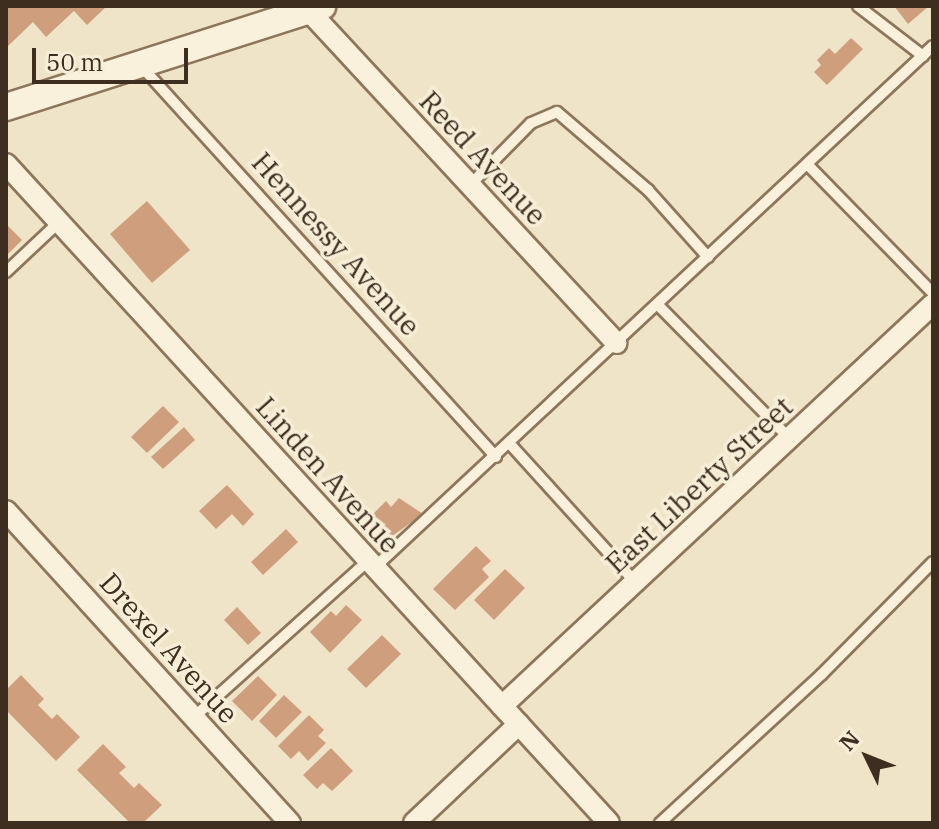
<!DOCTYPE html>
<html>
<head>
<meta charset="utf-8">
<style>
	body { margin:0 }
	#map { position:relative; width:939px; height:829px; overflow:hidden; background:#f0e4c8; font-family:"IBM Plex Serif",serif }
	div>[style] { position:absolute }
	.building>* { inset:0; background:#cf9f7d }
	.roads { filter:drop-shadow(2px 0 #8d765c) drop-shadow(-2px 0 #8d765c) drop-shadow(0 2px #8d765c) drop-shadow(0 -2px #8d765c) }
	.service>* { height:10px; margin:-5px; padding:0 5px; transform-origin:5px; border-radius:5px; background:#faf1dc }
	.minor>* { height:20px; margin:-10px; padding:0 10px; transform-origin:10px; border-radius:10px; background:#faf1dc }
	.tertiary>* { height:26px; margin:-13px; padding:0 13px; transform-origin:13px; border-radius:13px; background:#faf1dc }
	span { translate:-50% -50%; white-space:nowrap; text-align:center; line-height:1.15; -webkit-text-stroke:7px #f7eed8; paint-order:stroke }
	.street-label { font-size:28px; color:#3d2e20 }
	.frame { position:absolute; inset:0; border:8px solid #3d2e20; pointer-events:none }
	.north { position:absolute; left:827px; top:717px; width:80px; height:80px; -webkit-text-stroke:6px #f7eed8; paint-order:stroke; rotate:313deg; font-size:22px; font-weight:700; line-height:32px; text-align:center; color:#3d2e20 }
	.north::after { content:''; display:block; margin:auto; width:28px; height:36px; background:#3d2e20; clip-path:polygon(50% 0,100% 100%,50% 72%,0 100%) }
	.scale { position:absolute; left:32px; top:48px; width:156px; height:36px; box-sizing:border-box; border:4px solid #3d2e20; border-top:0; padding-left:10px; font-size:24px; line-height:28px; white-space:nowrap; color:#3d2e20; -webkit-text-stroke:6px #f7eed8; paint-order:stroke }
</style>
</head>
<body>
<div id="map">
	<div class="building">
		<div style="clip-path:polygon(6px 6px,107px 6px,87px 25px,74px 11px,46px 37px,33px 22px,6px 48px)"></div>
		<div style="clip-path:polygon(894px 6px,929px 6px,908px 24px)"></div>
		<div style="clip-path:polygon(851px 38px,863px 49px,827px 85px,814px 72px,821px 65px,817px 60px,829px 48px,835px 54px)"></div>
		<div style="clip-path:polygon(147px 201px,190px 250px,152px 283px,110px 234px)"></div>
		<div style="clip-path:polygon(6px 224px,22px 240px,6px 256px)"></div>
		<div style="clip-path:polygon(163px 406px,179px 422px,147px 453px,131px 437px)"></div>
		<div style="clip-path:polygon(184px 427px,195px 440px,163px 469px,151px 457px)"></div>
		<div style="clip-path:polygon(227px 485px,254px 514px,243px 526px,232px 514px,216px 529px,199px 511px)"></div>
		<div style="clip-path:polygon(399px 498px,423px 514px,388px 539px,368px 519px,386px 501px,391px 507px)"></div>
		<div style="clip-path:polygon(286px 529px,298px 542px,263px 575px,251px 562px)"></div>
		<div style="clip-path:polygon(476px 546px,491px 561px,482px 569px,489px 577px,455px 610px,433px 589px)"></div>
		<div style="clip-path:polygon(505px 569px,525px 588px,494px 620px,474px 600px)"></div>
		<div style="clip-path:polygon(346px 605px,362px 620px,330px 653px,310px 632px,331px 611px,336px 616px)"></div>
		<div style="clip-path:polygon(237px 607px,261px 633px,248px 645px,224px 620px)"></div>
		<div style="clip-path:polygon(382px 635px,401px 654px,366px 688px,347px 669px)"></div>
		<div style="clip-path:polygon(21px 675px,44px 699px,38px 705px,52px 719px,57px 714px,80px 737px,56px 761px,6px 710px,6px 690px)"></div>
		<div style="clip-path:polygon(258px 676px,277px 695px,252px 721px,232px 701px)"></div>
		<div style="clip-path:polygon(284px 695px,302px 712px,276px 738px,259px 721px)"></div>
		<div style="clip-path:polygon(309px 715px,324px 730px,318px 736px,326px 743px,308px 761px,299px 751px,291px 759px,278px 746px)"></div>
		<div style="clip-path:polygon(103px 744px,126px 767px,119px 773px,134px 788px,139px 783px,162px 805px,143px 823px,130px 823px,77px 770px)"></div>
		<div style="clip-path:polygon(331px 748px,353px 771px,332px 791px,323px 783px,317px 789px,303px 775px)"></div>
	</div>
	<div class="roads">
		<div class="service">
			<div style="left:858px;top:6px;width:82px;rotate:37.6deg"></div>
			<div style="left:141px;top:66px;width:528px;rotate:47.76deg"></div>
			<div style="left:807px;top:164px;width:180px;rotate:45.7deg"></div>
			<div style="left:470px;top:185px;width:87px;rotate:-45.5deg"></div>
			<div style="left:531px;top:123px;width:28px;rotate:-23deg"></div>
			<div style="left:557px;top:112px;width:120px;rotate:40.6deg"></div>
			<div style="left:648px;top:190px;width:90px;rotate:48.2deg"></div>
			<div style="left:6px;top:272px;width:73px;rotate:-43.3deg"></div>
			<div style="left:658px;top:305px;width:188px;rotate:45.4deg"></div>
			<div style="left:510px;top:444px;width:186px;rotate:47.8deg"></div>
			<div style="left:375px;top:567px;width:763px;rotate:-43.04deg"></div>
			<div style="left:194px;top:717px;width:235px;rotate:-41.9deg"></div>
			<div style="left:660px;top:823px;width:219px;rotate:-42.6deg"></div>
			<div style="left:821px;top:675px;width:159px;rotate:-45.3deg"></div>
		</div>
		<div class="minor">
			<div style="left:308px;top:10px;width:454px;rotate:47.2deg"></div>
			<div style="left:6px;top:164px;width:893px;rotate:47.54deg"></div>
			<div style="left:6px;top:511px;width:422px;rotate:47.7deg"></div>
			<div style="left:502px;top:706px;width:589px;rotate:-43.01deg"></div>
			<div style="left:414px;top:823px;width:144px;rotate:-43.3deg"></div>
		</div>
		<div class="tertiary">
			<div style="left:6px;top:107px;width:332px;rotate:-17.7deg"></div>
		</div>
	</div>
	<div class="street-label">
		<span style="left:483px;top:158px;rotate:47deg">Reed Avenue</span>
		<span style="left:336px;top:244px;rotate:48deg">Hennessy Avenue</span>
		<span style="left:328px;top:475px;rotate:48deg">Linden Avenue</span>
		<span style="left:699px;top:485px;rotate:-43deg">East Liberty Street</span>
		<span style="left:169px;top:648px;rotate:48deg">Drexel Avenue</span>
	</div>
	<div class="frame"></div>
	<div class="north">N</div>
	<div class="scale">50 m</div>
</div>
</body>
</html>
